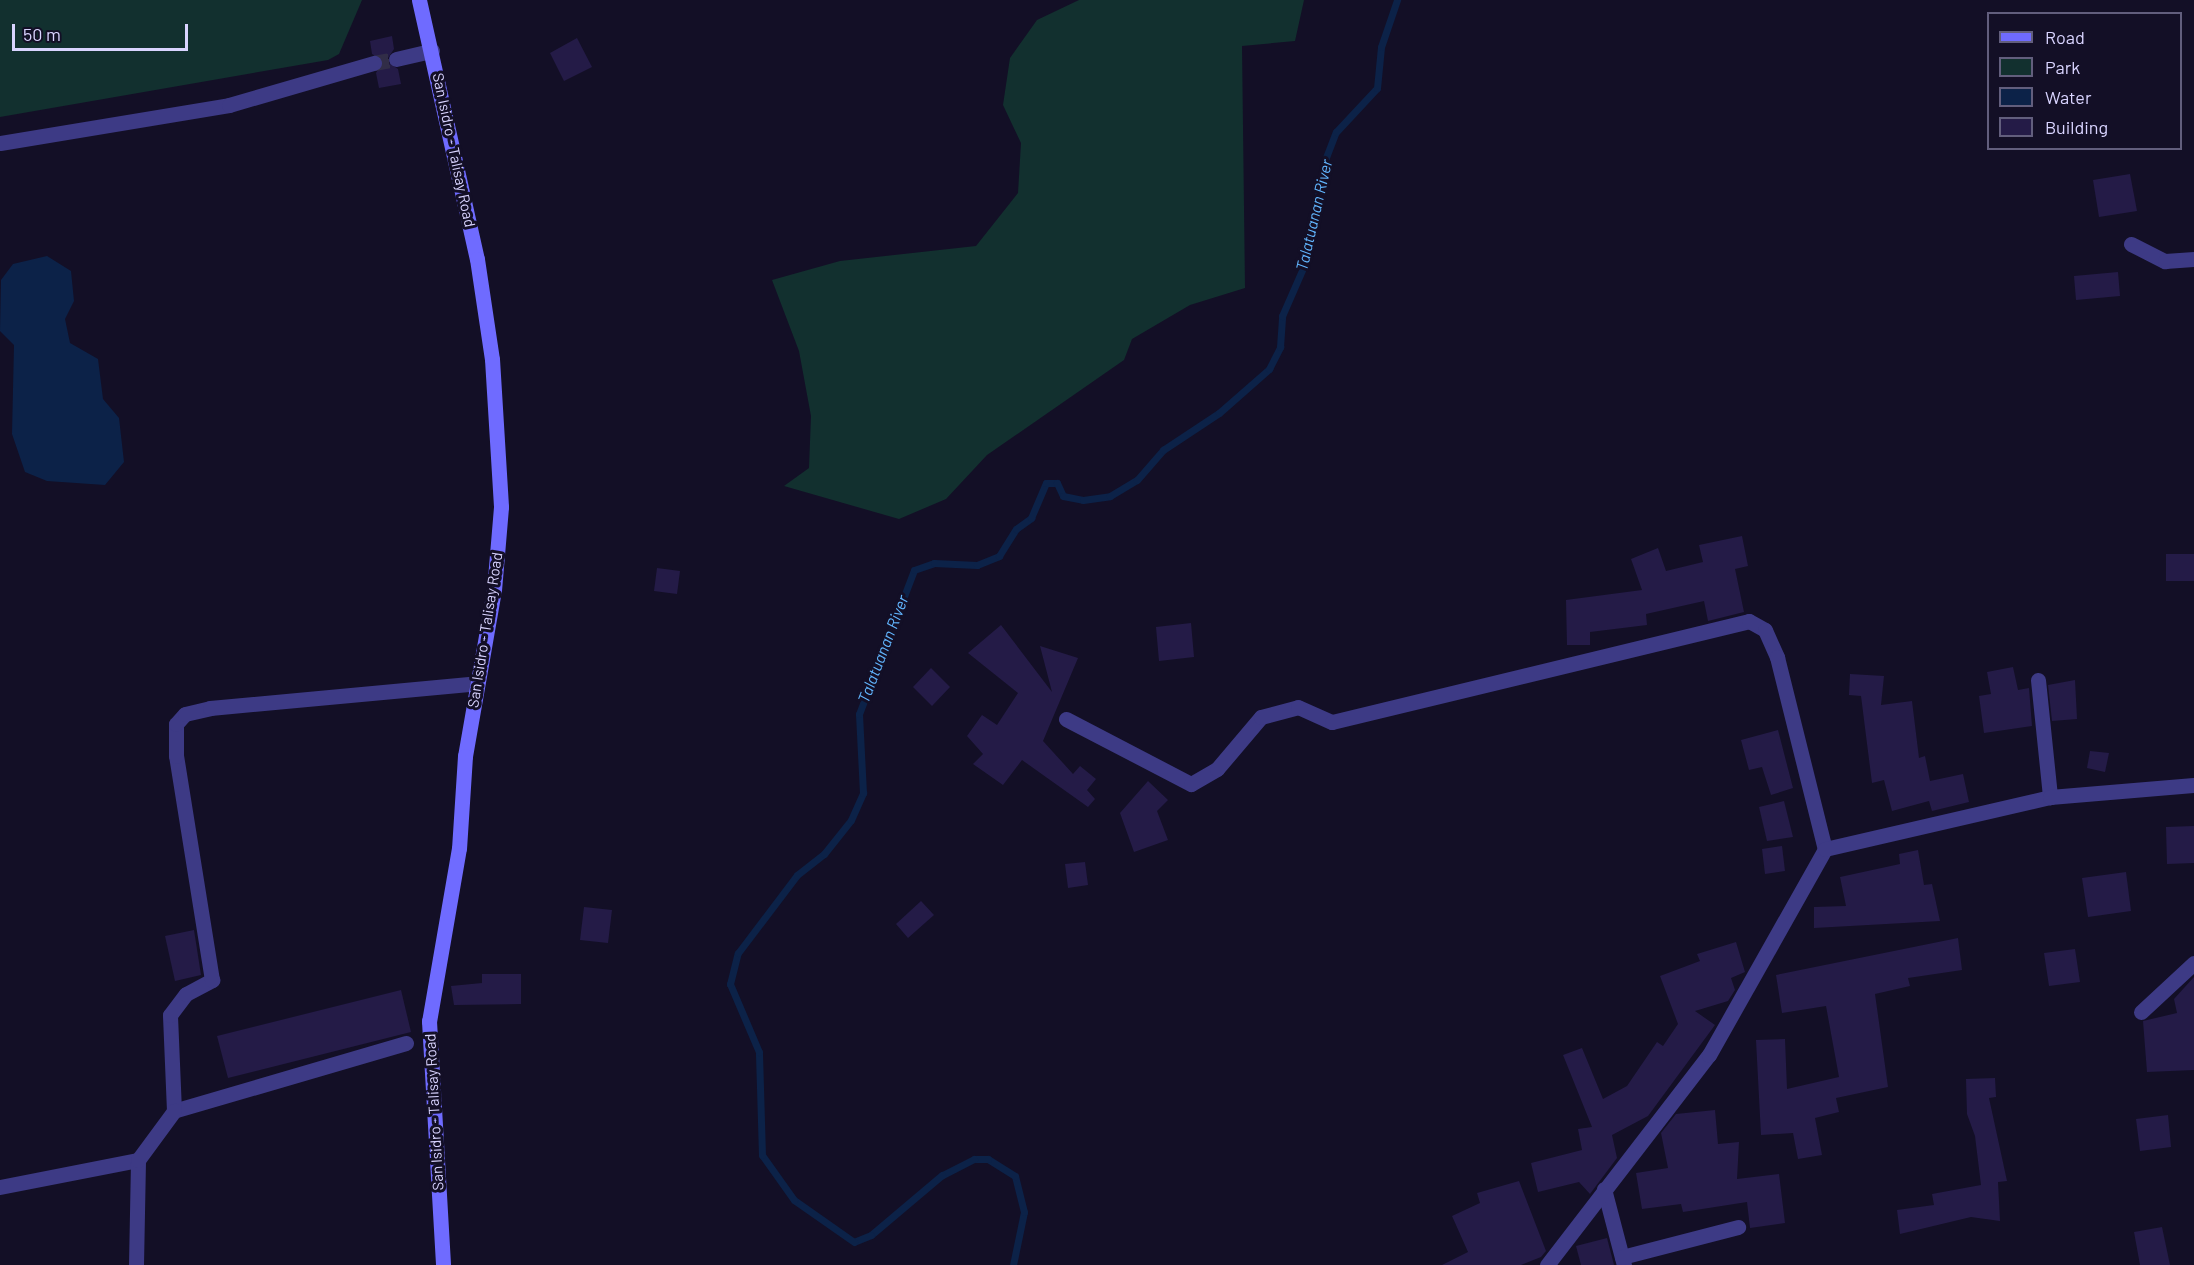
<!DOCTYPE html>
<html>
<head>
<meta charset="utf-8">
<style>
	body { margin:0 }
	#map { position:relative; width:2194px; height:1265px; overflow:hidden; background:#130f26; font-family:Barlow,sans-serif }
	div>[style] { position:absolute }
	.green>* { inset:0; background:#12302f }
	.water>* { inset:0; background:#0c2248 }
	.stream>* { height:7px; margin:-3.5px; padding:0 3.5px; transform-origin:3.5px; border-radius:3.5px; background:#0c2248 }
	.building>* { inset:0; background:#241b47 }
	.street-tunnel>* { height:15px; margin-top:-7.5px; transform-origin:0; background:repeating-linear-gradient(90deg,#312d47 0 15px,transparent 0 23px) }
	.street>* { height:15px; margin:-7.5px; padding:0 7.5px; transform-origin:7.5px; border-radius:7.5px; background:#3d3a85 }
	.secondary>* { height:15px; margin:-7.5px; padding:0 7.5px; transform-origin:7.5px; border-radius:7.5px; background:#6f6bff }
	span { translate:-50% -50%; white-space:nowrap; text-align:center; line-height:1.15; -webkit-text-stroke:6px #130f26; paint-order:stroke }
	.street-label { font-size:15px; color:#d9d4ff }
	.water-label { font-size:16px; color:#62b6ff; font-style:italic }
	.legend { position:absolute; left:1987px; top:12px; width:195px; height:138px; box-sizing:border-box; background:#130f26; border:2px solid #625e7d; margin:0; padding:8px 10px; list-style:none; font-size:18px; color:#d9d4ff }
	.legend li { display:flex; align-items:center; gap:12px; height:30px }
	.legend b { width:30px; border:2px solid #625e7d }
	.scale { position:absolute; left:12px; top:24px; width:176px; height:27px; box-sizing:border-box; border:3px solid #d9d4ff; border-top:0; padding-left:8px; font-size:18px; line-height:21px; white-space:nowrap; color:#d9d4ff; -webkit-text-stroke:4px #130f26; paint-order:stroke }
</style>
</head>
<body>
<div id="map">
	<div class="green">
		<div style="clip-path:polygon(0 0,362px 0,339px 54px,328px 60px,0 117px)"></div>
		<div style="clip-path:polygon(1079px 0,1304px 0,1295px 41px,1242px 46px,1245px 288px,1190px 305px,1132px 339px,1124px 360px,987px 455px,946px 499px,899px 519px,784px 486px,809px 468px,811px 416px,799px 351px,772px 280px,840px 261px,976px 246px,1018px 193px,1021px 143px,1003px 105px,1010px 58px,1037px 20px)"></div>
	</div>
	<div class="water">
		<div style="clip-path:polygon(47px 256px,71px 271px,74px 301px,65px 319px,70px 343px,98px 359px,103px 399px,119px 418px,124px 462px,105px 485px,47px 481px,25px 472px,12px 434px,14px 345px,0 331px,1px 280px,13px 264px)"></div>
	</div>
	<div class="stream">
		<div style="left:1013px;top:1265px;width:54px;rotate:-78.3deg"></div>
		<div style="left:1024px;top:1212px;width:37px;rotate:-104deg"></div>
		<div style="left:1015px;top:1176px;width:32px;rotate:-148deg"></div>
		<div style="left:988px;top:1159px;width:14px;rotate:180deg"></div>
		<div style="left:974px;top:1159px;width:36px;rotate:153deg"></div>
		<div style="left:942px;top:1175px;width:93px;rotate:139.8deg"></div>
		<div style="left:871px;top:1235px;width:18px;rotate:158deg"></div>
		<div style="left:854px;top:1242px;width:73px;rotate:-145deg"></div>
		<div style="left:794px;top:1200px;width:55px;rotate:-125.4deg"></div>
		<div style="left:762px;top:1155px;width:103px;rotate:-91.7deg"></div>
		<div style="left:759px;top:1052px;width:74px;rotate:-113.1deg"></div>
		<div style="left:730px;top:984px;width:32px;rotate:-76deg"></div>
		<div style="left:738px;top:953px;width:98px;rotate:-52.9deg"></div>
		<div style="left:797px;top:875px;width:34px;rotate:-38deg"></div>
		<div style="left:824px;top:854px;width:43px;rotate:-51.5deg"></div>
		<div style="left:851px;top:820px;width:30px;rotate:-66deg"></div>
		<div style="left:863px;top:793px;width:79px;rotate:-92.9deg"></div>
		<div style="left:859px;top:714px;width:154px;rotate:-69.1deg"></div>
		<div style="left:914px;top:570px;width:21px;rotate:-19deg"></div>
		<div style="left:934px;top:563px;width:43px;rotate:2.7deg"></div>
		<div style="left:977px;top:565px;width:24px;rotate:-22deg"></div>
		<div style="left:999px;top:556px;width:32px;rotate:-58deg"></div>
		<div style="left:1016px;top:529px;width:19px;rotate:-36deg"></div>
		<div style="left:1031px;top:518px;width:38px;rotate:-67deg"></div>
		<div style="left:1046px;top:483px;width:11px"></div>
		<div style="left:1057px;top:483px;width:14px;rotate:65deg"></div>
		<div style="left:1063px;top:496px;width:20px;rotate:11deg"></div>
		<div style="left:1083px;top:500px;width:27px;rotate:-8deg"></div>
		<div style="left:1110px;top:496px;width:31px;rotate:-31deg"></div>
		<div style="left:1137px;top:480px;width:40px;rotate:-49deg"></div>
		<div style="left:1163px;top:450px;width:67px;rotate:-33.5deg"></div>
		<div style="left:1219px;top:413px;width:67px;rotate:-41.3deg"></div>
		<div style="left:1269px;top:369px;width:25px;rotate:-63deg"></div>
		<div style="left:1280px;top:347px;width:31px;rotate:-86deg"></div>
		<div style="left:1282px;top:316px;width:52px;rotate:-66.4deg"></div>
		<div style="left:1303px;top:268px;width:110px;rotate:-78.5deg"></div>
		<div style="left:1325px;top:160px;width:30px;rotate:-69deg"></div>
		<div style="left:1336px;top:132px;width:60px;rotate:-47deg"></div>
		<div style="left:1377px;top:88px;width:41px;rotate:-84.4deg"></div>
		<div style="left:1381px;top:47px;width:50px;rotate:-71.2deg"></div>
	</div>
	<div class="building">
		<div style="clip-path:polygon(392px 36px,394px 49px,386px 61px,398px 69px,401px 84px,379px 88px,376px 73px,383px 61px,372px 54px,370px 41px)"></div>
		<div style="clip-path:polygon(577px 38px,592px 67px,564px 81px,550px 53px)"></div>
		<div style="clip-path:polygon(2130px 174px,2137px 211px,2099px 217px,2093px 180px)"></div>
		<div style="clip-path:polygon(2118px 272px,2120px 296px,2076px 300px,2074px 276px)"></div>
		<div style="clip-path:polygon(1742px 536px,1748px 566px,1735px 569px,1744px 612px,1708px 621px,1704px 601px,1646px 614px,1647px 625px,1590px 632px,1590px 645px,1567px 645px,1566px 600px,1642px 590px,1631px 559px,1658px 548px,1666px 571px,1703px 562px,1699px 545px)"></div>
		<div style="clip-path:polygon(2166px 554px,2194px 554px,2194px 581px,2166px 581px)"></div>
		<div style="clip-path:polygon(657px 568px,680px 571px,677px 594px,654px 591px)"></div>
		<div style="clip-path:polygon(1191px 623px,1194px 657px,1159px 661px,1156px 627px)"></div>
		<div style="clip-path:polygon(1001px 625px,1052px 692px,1040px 646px,1078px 658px,1043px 741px,1073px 774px,1080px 766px,1096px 779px,1087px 790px,1095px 799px,1088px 807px,1022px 760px,1003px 785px,973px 764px,983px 754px,967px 736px,982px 715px,997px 725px,1018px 693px,968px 653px)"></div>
		<div style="clip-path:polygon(2013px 667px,2018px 690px,2029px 688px,2032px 726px,1984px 733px,1979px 696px,1991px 694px,1987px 672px)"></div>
		<div style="clip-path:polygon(931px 668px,950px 687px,932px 706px,913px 687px)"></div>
		<div style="clip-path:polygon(1850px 674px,1884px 676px,1881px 705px,1912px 701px,1919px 758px,1925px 756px,1930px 781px,1963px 774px,1969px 802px,1932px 811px,1929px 801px,1892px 811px,1884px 780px,1872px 783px,1861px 696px,1849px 695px)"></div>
		<div style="clip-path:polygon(2075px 680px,2077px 719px,2052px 721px,2048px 685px)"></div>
		<div style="clip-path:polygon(1778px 730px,1793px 788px,1771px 795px,1762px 767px,1749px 770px,1741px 740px)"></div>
		<div style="clip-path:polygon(2090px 751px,2109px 753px,2105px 772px,2087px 768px)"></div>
		<div style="clip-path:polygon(1148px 781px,1168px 800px,1157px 811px,1168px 840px,1134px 852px,1120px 813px)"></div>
		<div style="clip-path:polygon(1784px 801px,1793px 837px,1767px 841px,1759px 807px)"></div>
		<div style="clip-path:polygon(2194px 826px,2194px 863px,2167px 864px,2166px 827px)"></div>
		<div style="clip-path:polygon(1782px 846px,1785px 871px,1765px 874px,1762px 849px)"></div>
		<div style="clip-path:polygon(1918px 850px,1924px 885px,1932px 884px,1940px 921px,1814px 928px,1814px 907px,1846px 906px,1840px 877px,1900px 864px,1899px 854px)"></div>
		<div style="clip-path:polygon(1085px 862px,1088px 885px,1068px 888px,1065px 864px)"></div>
		<div style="clip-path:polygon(2126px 872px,2131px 911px,2088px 917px,2082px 878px)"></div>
		<div style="clip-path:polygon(921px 901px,934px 915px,908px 938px,896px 924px)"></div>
		<div style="clip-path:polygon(584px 907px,612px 910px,608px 943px,580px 940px)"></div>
		<div style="clip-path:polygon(194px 930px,201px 975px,175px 981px,165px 936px)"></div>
		<div style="clip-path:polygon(1958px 938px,1962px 970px,1908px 978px,1910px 986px,1875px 994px,1888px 1087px,1836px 1098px,1839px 1112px,1815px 1118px,1822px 1155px,1798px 1159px,1793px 1133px,1761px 1135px,1756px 1040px,1785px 1039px,1787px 1089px,1839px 1077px,1826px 1006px,1782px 1013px,1776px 975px)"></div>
		<div style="clip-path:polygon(1736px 942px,1745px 972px,1731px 978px,1735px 990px,1728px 1001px,1695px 1011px,1715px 1025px,1648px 1116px,1612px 1135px,1617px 1158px,1590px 1194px,1579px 1182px,1538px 1192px,1531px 1163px,1582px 1150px,1578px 1129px,1592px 1127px,1563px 1055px,1582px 1048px,1603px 1099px,1627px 1086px,1657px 1042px,1663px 1046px,1678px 1024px,1660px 976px,1700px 961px,1697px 954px)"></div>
		<div style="clip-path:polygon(2075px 949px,2080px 982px,2049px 986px,2044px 953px)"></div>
		<div style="clip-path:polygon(482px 974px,521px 974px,521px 1004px,454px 1005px,451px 986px,482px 983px)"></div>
		<div style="clip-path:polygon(2194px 977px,2194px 1070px,2147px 1072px,2143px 1021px,2177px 1013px,2174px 999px)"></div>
		<div style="clip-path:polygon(401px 990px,411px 1032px,228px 1078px,217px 1036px)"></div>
		<div style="clip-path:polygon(1995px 1078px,1996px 1097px,1989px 1098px,2007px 1181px,1998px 1182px,2000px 1221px,1971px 1217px,1900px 1234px,1897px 1210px,1934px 1205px,1932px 1194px,1981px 1185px,1975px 1136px,1967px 1114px,1966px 1079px)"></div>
		<div style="clip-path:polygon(1715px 1110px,1718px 1144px,1739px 1142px,1737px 1179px,1779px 1174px,1785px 1223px,1750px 1228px,1747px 1202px,1683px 1212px,1681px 1204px,1642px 1209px,1636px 1173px,1668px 1168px,1661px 1133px,1676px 1114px)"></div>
		<div style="clip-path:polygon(2168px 1115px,2171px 1147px,2140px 1151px,2136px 1119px)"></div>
		<div style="clip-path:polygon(1519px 1181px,1546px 1251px,1541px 1257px,1521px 1265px,1442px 1265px,1468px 1252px,1452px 1216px,1480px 1203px,1477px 1193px)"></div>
		<div style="clip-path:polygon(2162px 1227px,2170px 1265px,2140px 1265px,2134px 1232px)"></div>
		<div style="clip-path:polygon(1607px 1238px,1614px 1265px,1581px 1265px,1576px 1246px)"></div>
	</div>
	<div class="street-tunnel">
		<div style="left:374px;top:63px;width:22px;rotate:-10deg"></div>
	</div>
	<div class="street">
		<div style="left:396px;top:59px;width:37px;rotate:-13deg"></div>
		<div style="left:0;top:143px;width:232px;rotate:-9.4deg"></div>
		<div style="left:229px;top:105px;width:151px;rotate:-16.2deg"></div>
		<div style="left:2131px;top:244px;width:38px;rotate:27deg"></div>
		<div style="left:2165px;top:261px;width:29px;rotate:-4deg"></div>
		<div style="left:2038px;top:680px;width:118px;rotate:84.1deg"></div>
		<div style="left:1066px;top:719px;width:141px;rotate:27.5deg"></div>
		<div style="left:1191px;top:784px;width:30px;rotate:-30deg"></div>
		<div style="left:1217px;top:769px;width:68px;rotate:-49.8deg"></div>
		<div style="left:1261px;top:717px;width:38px;rotate:-15deg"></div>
		<div style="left:1298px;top:707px;width:37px;rotate:24deg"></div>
		<div style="left:1332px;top:722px;width:429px;rotate:-13.6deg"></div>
		<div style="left:1749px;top:621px;width:18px;rotate:29deg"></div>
		<div style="left:1765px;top:630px;width:30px;rotate:66deg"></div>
		<div style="left:1777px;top:657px;width:198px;rotate:76deg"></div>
		<div style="left:2141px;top:1012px;width:72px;rotate:-42.8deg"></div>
		<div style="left:406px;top:1043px;width:242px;rotate:163.7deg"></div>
		<div style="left:174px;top:1111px;width:96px;rotate:-92.4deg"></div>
		<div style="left:170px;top:1015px;width:26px;rotate:-53deg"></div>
		<div style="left:186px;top:994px;width:30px;rotate:-28deg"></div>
		<div style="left:212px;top:980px;width:227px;rotate:-99.1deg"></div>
		<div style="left:176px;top:756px;width:32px;rotate:-90deg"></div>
		<div style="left:176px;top:724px;width:13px;rotate:-48deg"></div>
		<div style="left:185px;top:714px;width:26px;rotate:-13deg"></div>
		<div style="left:210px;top:708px;width:268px;rotate:-5.3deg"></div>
		<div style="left:0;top:1187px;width:141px;rotate:-11.1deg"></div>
		<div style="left:1604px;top:1189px;width:79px;rotate:75.3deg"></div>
		<div style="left:1622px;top:1257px;width:120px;rotate:-14.5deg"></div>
		<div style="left:136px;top:1265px;width:105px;rotate:-88.9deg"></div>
		<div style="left:138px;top:1160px;width:61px;rotate:-53.7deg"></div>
		<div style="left:1547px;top:1265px;width:265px;rotate:-52.4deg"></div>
		<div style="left:1709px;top:1055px;width:236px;rotate:-60.6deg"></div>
		<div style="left:1825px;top:849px;width:231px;rotate:-13deg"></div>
		<div style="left:2050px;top:797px;width:144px;rotate:-4.8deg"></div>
	</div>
	<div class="secondary">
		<div style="left:419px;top:0;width:265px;rotate:77.4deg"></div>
		<div style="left:477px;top:259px;width:101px;rotate:81.5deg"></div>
		<div style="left:492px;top:359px;width:148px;rotate:86.5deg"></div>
		<div style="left:501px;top:507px;width:83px;rotate:94.8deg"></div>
		<div style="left:494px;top:590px;width:169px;rotate:99.9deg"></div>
		<div style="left:465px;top:756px;width:92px;rotate:93.7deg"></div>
		<div style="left:459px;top:848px;width:176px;rotate:99.8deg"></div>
		<div style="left:429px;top:1021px;width:244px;rotate:86.7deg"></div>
	</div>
	<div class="street-label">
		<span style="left:454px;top:150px;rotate:78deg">San Isidro - Talisay Road</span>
		<span style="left:485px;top:630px;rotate:-81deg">San Isidro - Talisay Road</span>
		<span style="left:434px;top:1112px;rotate:-93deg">San Isidro - Talisay Road</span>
	</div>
	<div class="water-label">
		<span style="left:1314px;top:215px;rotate:-77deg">Talatuanan River</span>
		<span style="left:883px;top:649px;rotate:-69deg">Talatuanan River</span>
	</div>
	<ul class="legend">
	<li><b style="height:8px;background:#6f6bff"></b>Road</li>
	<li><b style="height:16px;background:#12302f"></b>Park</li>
	<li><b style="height:16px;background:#0c2248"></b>Water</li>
	<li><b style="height:16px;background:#241b47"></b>Building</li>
	</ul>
	<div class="scale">50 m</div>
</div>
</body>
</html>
